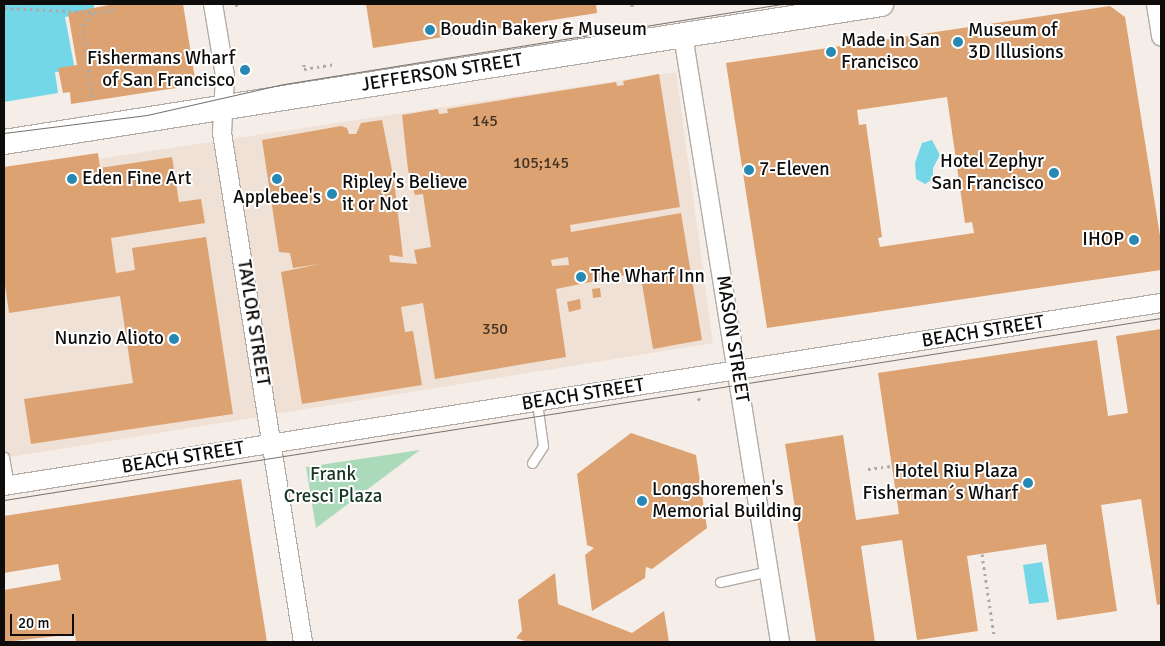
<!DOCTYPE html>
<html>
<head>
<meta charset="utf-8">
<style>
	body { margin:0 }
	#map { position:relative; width:1165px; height:646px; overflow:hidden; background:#f5ede7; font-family:Signika,sans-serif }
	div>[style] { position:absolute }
	.built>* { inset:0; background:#f0e1d6 }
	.green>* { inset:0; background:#abdabb }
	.water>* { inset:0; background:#74d7e8 }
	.building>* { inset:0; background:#dda271 }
	.path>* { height:3px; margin-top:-1.5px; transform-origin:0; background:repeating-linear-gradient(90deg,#afa9a4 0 2.5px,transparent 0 6.5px) }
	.roads { filter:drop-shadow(1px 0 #b3aca6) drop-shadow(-1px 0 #b3aca6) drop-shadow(0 1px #b3aca6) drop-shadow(0 -1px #b3aca6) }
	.lane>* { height:9px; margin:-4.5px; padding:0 4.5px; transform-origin:4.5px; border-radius:4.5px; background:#fff }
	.street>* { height:18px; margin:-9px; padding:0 9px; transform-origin:9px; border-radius:9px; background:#fff }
	.secondary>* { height:24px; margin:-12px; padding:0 12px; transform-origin:12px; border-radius:12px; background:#fff }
	.tram>* { height:1px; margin:-0.5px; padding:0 0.5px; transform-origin:0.5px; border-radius:0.5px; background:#77736f }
	.dots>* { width:14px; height:14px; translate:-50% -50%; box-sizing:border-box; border:2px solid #fff; border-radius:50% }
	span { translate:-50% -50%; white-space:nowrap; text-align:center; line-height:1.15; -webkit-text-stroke:4px #fff; paint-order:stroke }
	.number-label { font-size:16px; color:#423224 }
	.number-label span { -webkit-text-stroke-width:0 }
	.poi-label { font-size:19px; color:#0f0d0b }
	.left { translate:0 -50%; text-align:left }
	.right { translate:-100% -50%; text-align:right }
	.street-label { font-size:19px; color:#0f0d0b }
	.park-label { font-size:19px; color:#163523 }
	.frame { position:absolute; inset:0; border:5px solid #0f0d0b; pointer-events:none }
	.scale { position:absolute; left:10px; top:614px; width:64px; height:22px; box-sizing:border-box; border:2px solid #0f0d0b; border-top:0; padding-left:6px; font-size:15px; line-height:18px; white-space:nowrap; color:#0f0d0b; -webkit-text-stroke:4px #fff; paint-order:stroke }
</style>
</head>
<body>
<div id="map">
	<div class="built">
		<div style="clip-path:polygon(676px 72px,713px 343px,4px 458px,4px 173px)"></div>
	</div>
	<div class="green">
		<div style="clip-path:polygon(420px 450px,316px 528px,306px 467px)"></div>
	</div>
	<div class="water">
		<div style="clip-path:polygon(4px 4px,94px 4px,94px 12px,65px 17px,75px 70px,55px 72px,58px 93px,4px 102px)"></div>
		<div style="clip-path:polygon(932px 140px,940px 155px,933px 168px,933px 179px,925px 184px,916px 179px,915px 163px,922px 143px)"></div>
		<div style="clip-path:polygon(1042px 562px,1049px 602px,1029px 604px,1023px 565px)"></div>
	</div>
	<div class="building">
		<div style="clip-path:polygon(114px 4px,183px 4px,196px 85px,71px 104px,70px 92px,63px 93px,58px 68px,77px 65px,68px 13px)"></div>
		<div style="clip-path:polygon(366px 4px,596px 4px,597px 13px,373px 48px)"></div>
		<div style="clip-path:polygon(evenodd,1110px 6px,1125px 17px,1161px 242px,1161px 270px,767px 328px,726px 63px,1110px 6px,947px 97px,965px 223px,972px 222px,974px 233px,880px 247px,878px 238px,882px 237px,866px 124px,859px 125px,857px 110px,947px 97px)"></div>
		<div style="clip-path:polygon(evenodd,659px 74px,680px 207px,570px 225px,571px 232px,681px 213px,702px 340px,653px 349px,640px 272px,556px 289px,566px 357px,435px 379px,423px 303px,401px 307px,405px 332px,413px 331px,422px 385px,302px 404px,281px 272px,320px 264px,293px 268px,290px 253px,279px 252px,262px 140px,341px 126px,347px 128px,349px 134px,356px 134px,361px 123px,382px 120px,394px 180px,403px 257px,389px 255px,390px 262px,417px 264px,414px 250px,431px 247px,423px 194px,415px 195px,408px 170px,402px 115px,438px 109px,439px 114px,448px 113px,447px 109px,514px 98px,616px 82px,617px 86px,624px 85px,623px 81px,659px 74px,568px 257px,569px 265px,552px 266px,551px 260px,568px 257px)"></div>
		<div style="clip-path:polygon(98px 153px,100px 168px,172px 157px,179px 202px,201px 199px,205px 223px,111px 238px,116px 273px,135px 270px,132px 248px,206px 237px,233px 414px,31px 444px,24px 399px,133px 383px,120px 296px,9px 313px,4px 278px,4px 167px)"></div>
		<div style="clip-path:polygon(600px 288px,601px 297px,593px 298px,592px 289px)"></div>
		<div style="clip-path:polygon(580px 299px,581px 309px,569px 312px,567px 302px)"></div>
		<div style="clip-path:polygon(1161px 329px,1161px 604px,1157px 605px,1141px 499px,1101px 505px,1117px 611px,1057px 620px,1046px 544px,967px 556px,978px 631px,917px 640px,902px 540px,861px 546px,875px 642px,816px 642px,785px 444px,843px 435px,856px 520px,899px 514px,878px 373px,1097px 340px,1108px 416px,1128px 413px,1116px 336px)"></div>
		<div style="clip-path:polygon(631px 433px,696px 455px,707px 528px,652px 569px,646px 567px,645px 578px,592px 611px,585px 555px,594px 548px,587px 545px,577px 474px)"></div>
		<div style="clip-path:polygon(241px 479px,267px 642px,76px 642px,75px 634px,4px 642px,4px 590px,61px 580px,58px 564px,4px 573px,4px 516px)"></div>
		<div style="clip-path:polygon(555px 573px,558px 604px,632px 633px,664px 611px,669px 642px,528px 642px,516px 638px,522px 631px,518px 600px)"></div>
	</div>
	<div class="path">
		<div style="left:632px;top:4px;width:6px;rotate:90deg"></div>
		<div style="left:235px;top:5px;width:7px;rotate:-8deg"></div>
		<div style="left:4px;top:8px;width:89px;rotate:2.6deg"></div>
		<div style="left:304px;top:64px;width:5px;rotate:90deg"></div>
		<div style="left:304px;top:69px;width:32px;rotate:-9deg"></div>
		<div style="left:92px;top:97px;width:73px;rotate:-97.1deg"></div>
		<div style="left:83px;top:25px;width:17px;rotate:-50deg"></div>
		<div style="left:94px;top:12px;width:18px;rotate:-3deg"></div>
		<div style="left:112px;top:11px;width:7px;rotate:-82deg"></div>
		<div style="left:698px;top:398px;width:6px;rotate:51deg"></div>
		<div style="left:868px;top:469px;width:24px;rotate:-7deg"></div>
		<div style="left:982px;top:554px;width:82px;rotate:81.6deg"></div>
	</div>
	<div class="roads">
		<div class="lane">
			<div style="left:4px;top:457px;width:28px;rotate:80deg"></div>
			<div style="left:532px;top:463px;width:20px;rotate:-57deg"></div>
			<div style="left:543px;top:446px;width:43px;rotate:-97.9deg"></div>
			<div style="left:720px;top:582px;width:50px;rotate:-12.7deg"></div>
		</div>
		<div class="street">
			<div style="left:213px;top:4px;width:73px;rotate:80.5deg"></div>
			<div style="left:225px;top:76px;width:57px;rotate:93deg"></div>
			<div style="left:222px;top:133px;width:515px;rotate:80.96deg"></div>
			<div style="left:1156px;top:4px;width:33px;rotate:81deg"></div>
			<div style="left:683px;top:35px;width:615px;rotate:80.92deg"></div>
			<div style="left:4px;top:486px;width:1171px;rotate:-8.99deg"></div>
		</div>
		<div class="secondary">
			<div style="left:4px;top:142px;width:888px;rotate:-8.94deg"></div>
		</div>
	</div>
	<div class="tram">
		<div style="left:4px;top:133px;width:144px;rotate:-7.2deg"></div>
		<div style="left:147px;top:115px;width:140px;rotate:-12.8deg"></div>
		<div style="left:284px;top:84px;width:504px;rotate:-9.13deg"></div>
		<div style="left:4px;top:500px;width:1171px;rotate:-8.94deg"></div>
	</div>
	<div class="dots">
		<div style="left:430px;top:30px;background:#2589b3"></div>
		<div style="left:958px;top:42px;background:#2589b3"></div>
		<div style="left:831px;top:52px;background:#2589b3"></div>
		<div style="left:245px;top:70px;background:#2589b3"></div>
		<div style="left:749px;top:170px;background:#2589b3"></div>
		<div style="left:1054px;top:173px;background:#2589b3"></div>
		<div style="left:72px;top:179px;background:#2589b3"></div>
		<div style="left:277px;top:179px;background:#2589b3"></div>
		<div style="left:332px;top:194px;background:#2589b3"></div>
		<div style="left:1134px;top:240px;background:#2589b3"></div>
		<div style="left:581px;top:277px;background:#2589b3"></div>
		<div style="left:174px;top:339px;background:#2589b3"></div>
		<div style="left:1028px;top:483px;background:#2589b3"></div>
		<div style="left:642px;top:501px;background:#2589b3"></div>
	</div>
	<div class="number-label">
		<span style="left:485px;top:121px">145</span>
		<span style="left:541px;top:163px">105;145</span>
		<span style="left:495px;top:329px">350</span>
	</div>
	<div class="poi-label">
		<span class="left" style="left:440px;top:30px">Boudin Bakery &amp; Museum</span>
		<span class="left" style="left:968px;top:42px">Museum of<br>3D Illusions</span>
		<span class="left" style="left:841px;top:52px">Made in San<br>Francisco</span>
		<span class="right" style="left:235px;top:70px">Fishermans Wharf<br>of San Francisco</span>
		<span class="right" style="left:1044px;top:173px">Hotel Zephyr<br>San Francisco</span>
		<span class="left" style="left:759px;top:170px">7-Eleven</span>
		<span class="left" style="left:82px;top:179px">Eden Fine Art</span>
		<span class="left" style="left:342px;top:194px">Ripley's Believe<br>it or Not</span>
		<span style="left:277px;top:198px">Applebee's</span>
		<span class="right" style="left:1124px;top:240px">IHOP</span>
		<span class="left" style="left:591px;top:277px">The Wharf Inn</span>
		<span class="right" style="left:164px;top:339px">Nunzio Alioto</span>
		<span class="right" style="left:1018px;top:483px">Hotel Riu Plaza<br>Fisherman´s Wharf</span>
		<span class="left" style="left:652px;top:501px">Longshoremen's<br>Memorial Building</span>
	</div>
	<div class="street-label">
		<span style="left:442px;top:73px;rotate:-9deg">JEFFERSON STREET</span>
		<span style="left:253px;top:323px;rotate:81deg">TAYLOR STREET</span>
		<span style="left:983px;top:332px;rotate:-9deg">BEACH STREET</span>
		<span style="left:732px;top:339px;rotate:81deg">MASON STREET</span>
		<span style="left:583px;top:395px;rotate:-9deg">BEACH STREET</span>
		<span style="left:183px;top:458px;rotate:-9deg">BEACH STREET</span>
	</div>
	<div class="park-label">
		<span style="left:333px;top:486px">Frank<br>Cresci Plaza</span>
	</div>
	<div class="frame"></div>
	<div class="scale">20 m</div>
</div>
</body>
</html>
